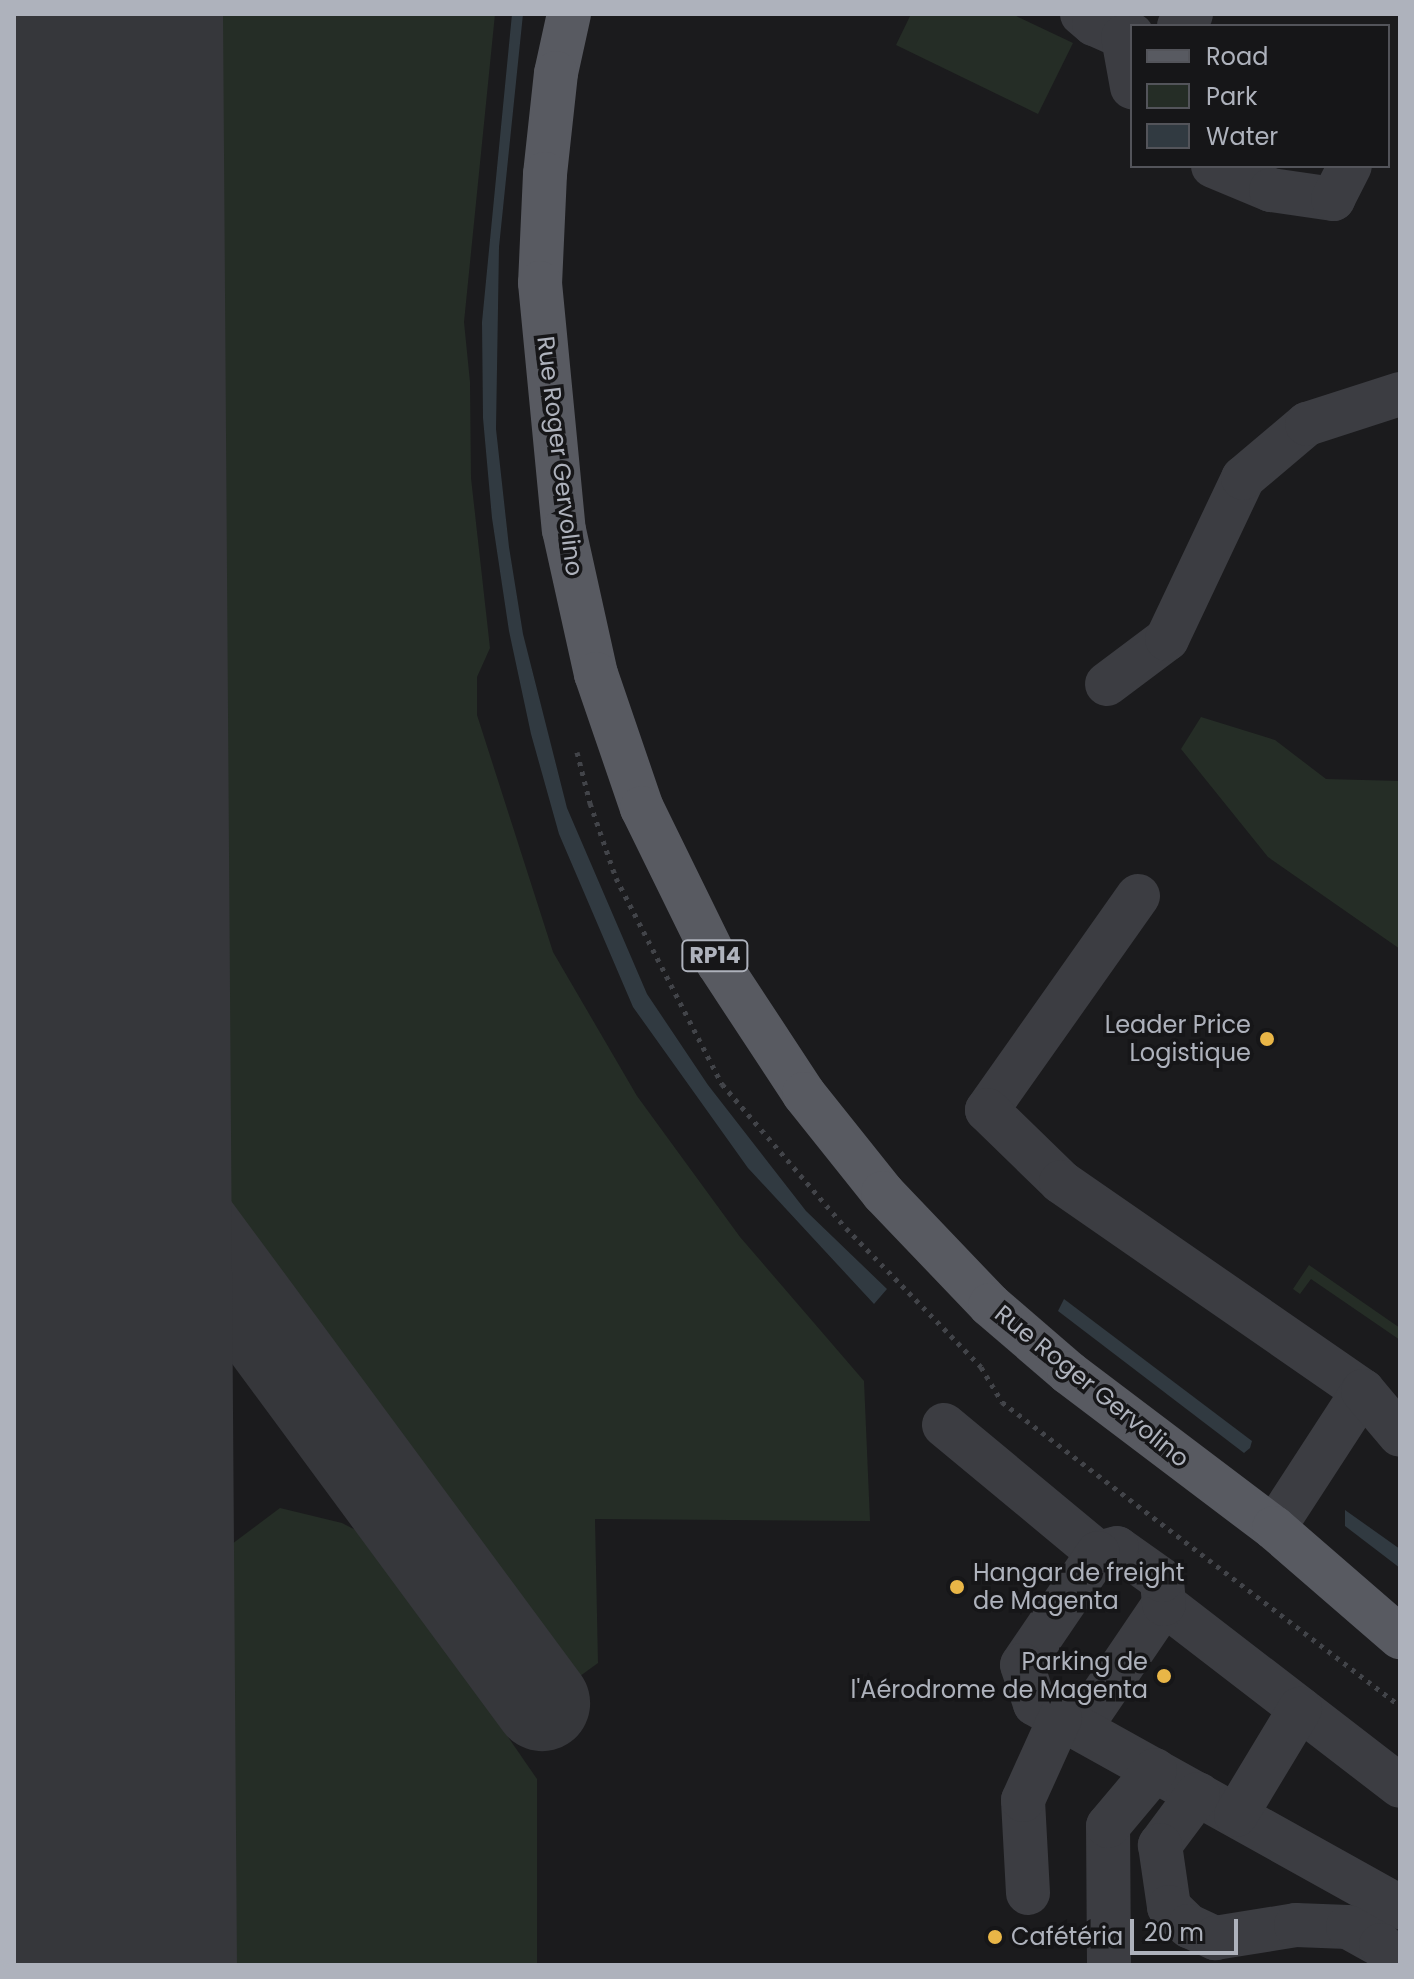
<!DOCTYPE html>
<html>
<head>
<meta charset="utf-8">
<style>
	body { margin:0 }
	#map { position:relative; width:1414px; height:1979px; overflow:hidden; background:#1b1b1d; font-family:Poppins,sans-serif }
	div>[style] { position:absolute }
	.green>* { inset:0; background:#252d26 }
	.water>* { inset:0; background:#313a41 }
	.taxiway>* { height:96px; margin:-48px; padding:0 48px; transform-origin:48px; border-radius:48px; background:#36373b }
	.runway>* { height:240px; margin:-120px; padding:0 120px; transform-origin:120px; border-radius:120px; background:#36373b }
	.path>* { height:5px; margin-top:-2.5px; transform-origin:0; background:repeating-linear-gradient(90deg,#424449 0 4px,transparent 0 10px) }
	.minor>* { height:44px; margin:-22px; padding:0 22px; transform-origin:22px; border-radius:22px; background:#3c3d42 }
	.major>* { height:44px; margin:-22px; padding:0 22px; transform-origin:22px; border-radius:22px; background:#585a61 }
	.dots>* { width:22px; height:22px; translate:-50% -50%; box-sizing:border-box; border:4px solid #161618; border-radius:50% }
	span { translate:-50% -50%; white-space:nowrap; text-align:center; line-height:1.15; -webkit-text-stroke:7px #161618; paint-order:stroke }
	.shield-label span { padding:2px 6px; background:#161618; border:2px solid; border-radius:6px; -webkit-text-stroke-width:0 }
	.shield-label { font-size:22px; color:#aeb2bc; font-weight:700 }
	.street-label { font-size:24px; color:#aeb2bc }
	.poi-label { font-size:24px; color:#aeb2bc }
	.right { translate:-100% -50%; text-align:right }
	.left { translate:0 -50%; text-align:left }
	.frame { position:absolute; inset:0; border:16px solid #aeb2bc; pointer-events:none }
	.legend { position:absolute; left:1130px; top:24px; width:260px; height:144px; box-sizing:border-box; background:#161618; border:2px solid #53545a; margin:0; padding:10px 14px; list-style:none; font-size:24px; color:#aeb2bc }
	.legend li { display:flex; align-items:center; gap:16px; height:40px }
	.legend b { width:40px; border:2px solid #53545a }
	.scale { position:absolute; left:1130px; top:1919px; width:108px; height:36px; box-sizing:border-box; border:4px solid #aeb2bc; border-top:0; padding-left:10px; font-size:24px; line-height:28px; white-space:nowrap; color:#aeb2bc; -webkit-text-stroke:6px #161618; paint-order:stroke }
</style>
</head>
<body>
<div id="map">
	<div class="green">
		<div style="clip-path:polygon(193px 14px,495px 14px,464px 322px,470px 382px,471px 478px,490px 648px,477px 677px,477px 715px,553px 952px,637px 1096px,740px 1237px,864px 1381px,870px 1521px,595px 1519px,598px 1663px,576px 1679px,536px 1641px,252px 1256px,200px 1172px,189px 1124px)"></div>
		<div style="clip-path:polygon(911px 14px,1012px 14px,1073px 43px,1038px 114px,896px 45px)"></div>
		<div style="clip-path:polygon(14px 377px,25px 1965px,14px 1965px)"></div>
		<div style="clip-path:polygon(1201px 717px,1275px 740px,1326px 779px,1400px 781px,1400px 949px,1268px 857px,1181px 749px)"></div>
		<div style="clip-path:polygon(1309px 1265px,1400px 1328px,1400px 1340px,1311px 1279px,1300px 1294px,1293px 1289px)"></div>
		<div style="clip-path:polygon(280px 1508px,342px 1523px,371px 1538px,537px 1779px,537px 1965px,195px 1965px,195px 1622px,224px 1550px)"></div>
	</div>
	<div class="water">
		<div style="clip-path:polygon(512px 14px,523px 14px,499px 247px,496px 429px,509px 547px,523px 634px,567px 808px,647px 994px,708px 1085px,806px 1211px,887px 1289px,874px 1304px,748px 1168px,633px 1007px,559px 834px,531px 734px,509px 631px,492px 518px,483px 418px,482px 322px)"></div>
		<div style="clip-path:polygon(1064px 1299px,1252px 1441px,1250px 1448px,1244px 1453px,1058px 1311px)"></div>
		<div style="clip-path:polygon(1345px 1510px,1400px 1549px,1400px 1568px,1345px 1526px)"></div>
	</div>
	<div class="taxiway">
		<div style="left:14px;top:87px;width:138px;rotate:59deg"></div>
		<div style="left:85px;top:205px;width:30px;rotate:66deg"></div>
		<div style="left:97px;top:232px;width:34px;rotate:76deg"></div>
		<div style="left:104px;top:111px;width:22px;rotate:-47deg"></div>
		<div style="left:119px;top:95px;width:32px;rotate:-70deg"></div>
		<div style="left:130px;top:65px;width:22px;rotate:-90deg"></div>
		<div style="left:130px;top:43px;width:31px;rotate:-111deg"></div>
		<div style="left:111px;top:1119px;width:726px;rotate:53.57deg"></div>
	</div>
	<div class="runway">
		<div style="left:103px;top:14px;width:1951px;rotate:89.59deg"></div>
	</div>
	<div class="path">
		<div style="left:577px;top:752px;width:53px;rotate:75.7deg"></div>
		<div style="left:590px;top:803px;width:79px;rotate:70.9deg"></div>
		<div style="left:616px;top:878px;width:232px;rotate:62.8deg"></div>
		<div style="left:722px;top:1084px;width:190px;rotate:49.3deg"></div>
		<div style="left:846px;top:1228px;width:194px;rotate:45.8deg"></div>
		<div style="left:981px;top:1367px;width:41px;rotate:59deg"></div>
		<div style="left:1002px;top:1402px;width:501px;rotate:37.37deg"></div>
	</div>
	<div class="minor">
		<div style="left:1082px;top:14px;width:16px;rotate:40deg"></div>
		<div style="left:1094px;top:24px;width:32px;rotate:24deg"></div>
		<div style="left:1179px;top:26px;width:17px;rotate:-45deg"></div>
		<div style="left:1132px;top:35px;width:9px;rotate:167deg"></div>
		<div style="left:1123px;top:37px;width:51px;rotate:79.8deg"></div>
		<div style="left:1213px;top:166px;width:63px;rotate:22.5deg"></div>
		<div style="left:1271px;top:190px;width:63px;rotate:8.3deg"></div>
		<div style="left:1333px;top:199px;width:37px;rotate:-63deg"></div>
		<div style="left:1107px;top:684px;width:75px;rotate:-36.9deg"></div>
		<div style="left:1167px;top:639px;width:178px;rotate:-64.7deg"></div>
		<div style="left:1243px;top:478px;width:84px;rotate:-40.2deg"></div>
		<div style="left:1307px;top:424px;width:98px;rotate:-17.9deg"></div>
		<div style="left:1138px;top:896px;width:262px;rotate:125.2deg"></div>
		<div style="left:987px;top:1110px;width:103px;rotate:44.2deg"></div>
		<div style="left:1061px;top:1182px;width:367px;rotate:34.7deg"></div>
		<div style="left:1363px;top:1391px;width:163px;rotate:123deg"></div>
		<div style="left:1363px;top:1391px;width:57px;rotate:49.9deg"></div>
		<div style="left:944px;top:1425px;width:200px;rotate:39.7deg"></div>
		<div style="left:1164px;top:1604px;width:298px;rotate:37.6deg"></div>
		<div style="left:1080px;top:1728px;width:150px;rotate:-55.9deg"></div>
		<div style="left:1164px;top:1604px;width:24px;rotate:-95deg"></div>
		<div style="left:1162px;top:1580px;width:55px;rotate:-144.6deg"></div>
		<div style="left:1117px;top:1548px;width:20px;rotate:165deg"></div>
		<div style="left:1098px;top:1553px;width:135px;rotate:124.2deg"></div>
		<div style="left:1022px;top:1665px;width:41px;rotate:71.6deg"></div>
		<div style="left:1035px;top:1704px;width:418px;rotate:29.1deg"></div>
		<div style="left:1198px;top:1794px;width:64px;rotate:126.7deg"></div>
		<div style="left:1160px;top:1845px;width:63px;rotate:81.7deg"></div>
		<div style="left:1169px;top:1907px;width:28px;rotate:44deg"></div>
		<div style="left:1189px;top:1926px;width:29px;rotate:25deg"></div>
		<div style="left:1215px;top:1938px;width:82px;rotate:-9.1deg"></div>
		<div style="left:1296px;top:1925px;width:52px;rotate:2.2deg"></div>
		<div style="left:1348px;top:1927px;width:38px;rotate:29deg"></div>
		<div style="left:1381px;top:1945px;width:28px;rotate:46deg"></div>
		<div style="left:1236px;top:1815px;width:124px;rotate:-58.9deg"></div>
		<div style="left:1028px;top:1893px;width:93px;rotate:-93.1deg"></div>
		<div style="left:1023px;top:1800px;width:90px;rotate:-65.7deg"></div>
		<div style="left:1109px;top:1965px;width:139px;rotate:-90.4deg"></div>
		<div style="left:1108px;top:1826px;width:73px;rotate:-50deg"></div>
	</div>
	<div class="major">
		<div style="left:569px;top:14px;width:60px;rotate:102.4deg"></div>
		<div style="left:556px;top:73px;width:102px;rotate:96.2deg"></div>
		<div style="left:545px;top:174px;width:109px;rotate:92.6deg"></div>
		<div style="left:540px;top:283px;width:248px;rotate:84.5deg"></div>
		<div style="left:564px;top:530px;width:148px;rotate:77.5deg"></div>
		<div style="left:596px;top:674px;width:142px;rotate:71.1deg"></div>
		<div style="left:642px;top:808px;width:173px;rotate:63.9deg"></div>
		<div style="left:718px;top:963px;width:157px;rotate:56.7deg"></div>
		<div style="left:804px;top:1094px;width:127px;rotate:51.4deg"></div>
		<div style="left:883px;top:1193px;width:155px;rotate:46.3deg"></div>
		<div style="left:990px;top:1305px;width:104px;rotate:40.7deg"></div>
		<div style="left:1069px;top:1373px;width:257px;rotate:37.1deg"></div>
		<div style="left:1274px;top:1528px;width:167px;rotate:40.9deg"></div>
	</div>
	<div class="dots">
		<div style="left:1267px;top:1039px;background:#e9b647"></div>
		<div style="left:957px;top:1587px;background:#e9b647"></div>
		<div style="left:1164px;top:1676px;background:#e9b647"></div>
		<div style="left:995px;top:1937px;background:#e9b647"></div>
	</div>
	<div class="shield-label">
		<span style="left:715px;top:956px">RP14</span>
	</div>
	<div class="street-label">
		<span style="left:560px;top:456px;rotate:83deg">Rue Roger Gervolino</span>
		<span style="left:1092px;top:1386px;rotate:39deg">Rue Roger Gervolino</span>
	</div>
	<div class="poi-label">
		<span class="right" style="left:1251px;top:1039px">Leader Price<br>Logistique</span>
		<span class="left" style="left:973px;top:1587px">Hangar de freight<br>de Magenta</span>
		<span class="right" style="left:1148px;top:1676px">Parking de<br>l'Aérodrome de Magenta</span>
		<span class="left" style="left:1011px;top:1937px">Cafétéria</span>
	</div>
	<div class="frame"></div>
	<ul class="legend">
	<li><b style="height:10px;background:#585a61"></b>Road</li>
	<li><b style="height:22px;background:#252d26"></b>Park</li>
	<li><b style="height:22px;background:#313a41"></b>Water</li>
	</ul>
	<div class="scale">20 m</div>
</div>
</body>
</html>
